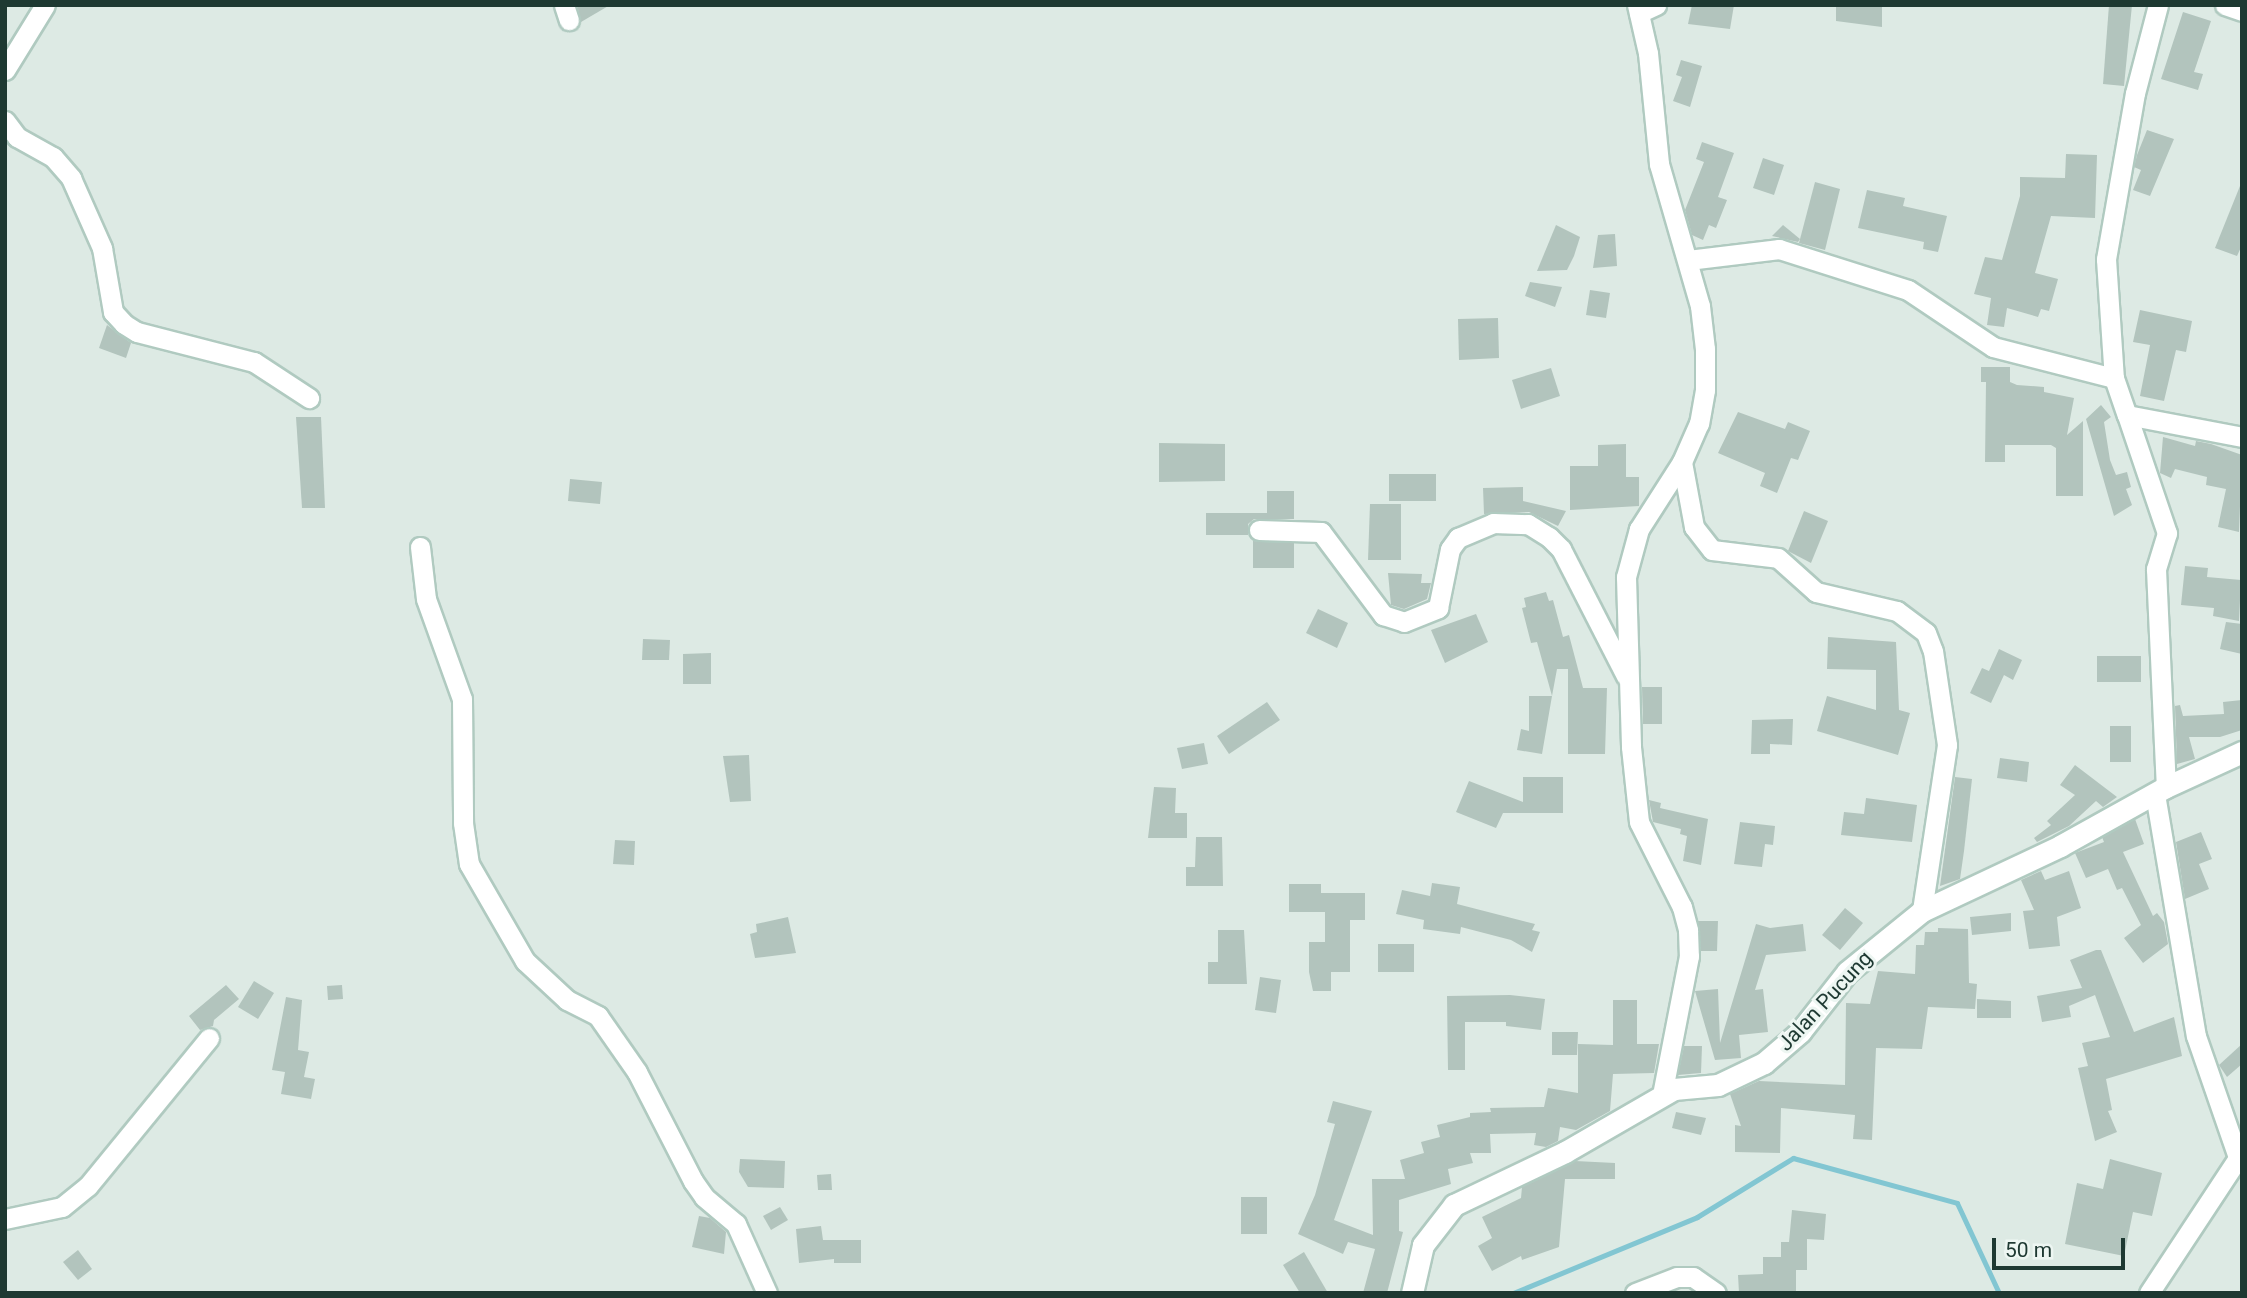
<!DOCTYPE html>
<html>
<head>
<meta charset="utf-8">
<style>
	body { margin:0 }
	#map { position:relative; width:2247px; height:1298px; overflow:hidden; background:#ddeae4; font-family:Roboto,sans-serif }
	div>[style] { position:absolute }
	.stream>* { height:5px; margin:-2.5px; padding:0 2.5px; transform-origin:2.5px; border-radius:2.5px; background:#82c6d2 }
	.building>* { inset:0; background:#b2c4bd }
	.roads { filter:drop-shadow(2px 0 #b0cac0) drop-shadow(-2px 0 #b0cac0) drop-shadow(0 2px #b0cac0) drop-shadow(0 -2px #b0cac0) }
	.minor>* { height:19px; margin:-9.5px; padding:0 9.5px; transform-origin:9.5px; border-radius:9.5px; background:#fff }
	.secondary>* { height:21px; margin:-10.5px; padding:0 10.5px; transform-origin:10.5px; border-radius:10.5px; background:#fff }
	span { translate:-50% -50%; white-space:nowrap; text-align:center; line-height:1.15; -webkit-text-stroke:6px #edf6f2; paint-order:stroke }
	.street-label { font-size:21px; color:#1e3932 }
	.frame { position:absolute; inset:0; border:7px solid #1e3932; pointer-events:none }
	.scale { position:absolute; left:1992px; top:1238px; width:133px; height:32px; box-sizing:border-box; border:4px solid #1e3932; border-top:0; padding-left:9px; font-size:21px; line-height:24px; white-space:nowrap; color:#1e3932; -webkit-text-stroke:5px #edf6f2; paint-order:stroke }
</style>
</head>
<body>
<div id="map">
	<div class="stream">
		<div style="left:1513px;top:1293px;width:199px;rotate:-22.4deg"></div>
		<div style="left:1697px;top:1217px;width:113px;rotate:-31.6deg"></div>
		<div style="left:1793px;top:1158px;width:170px;rotate:15.3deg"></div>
		<div style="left:1957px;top:1203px;width:99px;rotate:65deg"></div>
	</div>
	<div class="building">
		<div style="clip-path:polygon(577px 5px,610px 5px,581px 22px)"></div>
		<div style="clip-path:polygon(1692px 5px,1734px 5px,1730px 29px,1688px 24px)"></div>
		<div style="clip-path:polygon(1836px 5px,1882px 5px,1882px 27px,1836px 21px)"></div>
		<div style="clip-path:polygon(2109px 5px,2132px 5px,2124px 86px,2103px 84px)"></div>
		<div style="clip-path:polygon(2183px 12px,2211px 21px,2194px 72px,2203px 74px,2198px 90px,2161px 79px)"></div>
		<div style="clip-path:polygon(1681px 60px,1702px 66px,1690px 107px,1673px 101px,1682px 77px,1676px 75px)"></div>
		<div style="clip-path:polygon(2147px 130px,2174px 139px,2150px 196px,2133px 190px,2141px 170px,2134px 167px,2137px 155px)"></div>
		<div style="clip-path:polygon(1702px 142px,1734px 153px,1718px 197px,1727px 200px,1716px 228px,1709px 225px,1703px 240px,1692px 235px,1685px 210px,1704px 162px,1696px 159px)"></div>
		<div style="clip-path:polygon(2066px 154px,2097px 155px,2095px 218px,2051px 216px,2035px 273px,2058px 279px,2049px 311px,2041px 309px,2038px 317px,2007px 308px,2004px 327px,1987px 325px,1991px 298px,1974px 294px,1985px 257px,2002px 260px,2020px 196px,2020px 177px,2065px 178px)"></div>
		<div style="clip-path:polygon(1763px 158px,1784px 165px,1774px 195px,1753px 188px)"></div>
		<div style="clip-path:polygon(2242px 181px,2242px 245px,2237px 256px,2215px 248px)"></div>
		<div style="clip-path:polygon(1815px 182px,1840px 189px,1825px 250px,1799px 243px)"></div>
		<div style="clip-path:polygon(1867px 190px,1905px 198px,1903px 206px,1947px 216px,1938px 252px,1923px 249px,1924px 242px,1858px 228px)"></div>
		<div style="clip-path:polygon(1556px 225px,1580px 237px,1574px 256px,1567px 270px,1537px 271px)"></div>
		<div style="clip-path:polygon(1783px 225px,1800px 239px,1798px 242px,1772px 236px)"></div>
		<div style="clip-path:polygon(1615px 234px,1617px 266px,1593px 268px,1598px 235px)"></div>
		<div style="clip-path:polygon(1530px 282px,1562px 287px,1555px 307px,1525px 296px)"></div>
		<div style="clip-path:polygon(1590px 290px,1610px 293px,1606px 318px,1586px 315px)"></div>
		<div style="clip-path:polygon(2140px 310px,2192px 321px,2186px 352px,2176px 350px,2164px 401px,2140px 396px,2150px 345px,2133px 342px)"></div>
		<div style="clip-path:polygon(1498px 318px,1499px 358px,1459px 360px,1458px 319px)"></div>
		<div style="clip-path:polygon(107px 325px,131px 343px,126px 358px,99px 348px)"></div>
		<div style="clip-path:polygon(1981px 367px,2010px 367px,2010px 382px,2017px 385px,2044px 387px,2044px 392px,2074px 398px,2067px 435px,2083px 421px,2083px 496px,2056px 496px,2056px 448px,2051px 445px,2005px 445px,2005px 462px,1985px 462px,1986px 382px,1981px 382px)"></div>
		<div style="clip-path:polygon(1551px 368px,1560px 396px,1521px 409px,1512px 380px)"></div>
		<div style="clip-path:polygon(2101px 405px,2111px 417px,2104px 422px,2110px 460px,2116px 475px,2127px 472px,2131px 487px,2126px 489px,2132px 505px,2114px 516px,2086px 419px)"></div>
		<div style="clip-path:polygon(1738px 412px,1785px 429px,1788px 422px,1810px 431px,1798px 460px,1791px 458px,1777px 493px,1760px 486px,1765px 473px,1718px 453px)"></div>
		<div style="clip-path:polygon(296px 417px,321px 417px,325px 508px,302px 508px)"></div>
		<div style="clip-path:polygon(2163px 437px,2195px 446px,2196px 441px,2211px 444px,2242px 455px,2239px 532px,2218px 527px,2226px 489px,2206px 485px,2207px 477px,2175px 469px,2171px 478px,2160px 473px)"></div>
		<div style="clip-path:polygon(1159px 443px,1225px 444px,1225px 481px,1159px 482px)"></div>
		<div style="clip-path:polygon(1626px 444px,1626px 477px,1639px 477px,1639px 506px,1570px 510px,1570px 466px,1598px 466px,1598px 445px)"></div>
		<div style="clip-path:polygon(1389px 474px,1436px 474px,1436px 501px,1389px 501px)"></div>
		<div style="clip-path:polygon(570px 479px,602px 482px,600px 504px,568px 501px)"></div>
		<div style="clip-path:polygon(1523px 487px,1523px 501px,1566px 511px,1558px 526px,1529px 512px,1484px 514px,1483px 488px)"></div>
		<div style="clip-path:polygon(1267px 491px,1294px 491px,1294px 519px,1254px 519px,1248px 524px,1248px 535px,1206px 535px,1206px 513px,1267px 513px)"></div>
		<div style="clip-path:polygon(1370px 504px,1401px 504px,1401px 560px,1368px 560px)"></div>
		<div style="clip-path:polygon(1804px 511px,1828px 521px,1811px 563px,1788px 551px)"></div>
		<div style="clip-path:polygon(1253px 541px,1294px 543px,1294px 568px,1253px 568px)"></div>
		<div style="clip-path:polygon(2185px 566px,2208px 568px,2207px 577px,2241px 580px,2239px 621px,2213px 616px,2214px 608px,2181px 605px)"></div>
		<div style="clip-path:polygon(1388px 573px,1422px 574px,1421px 583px,1431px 583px,1427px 599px,1404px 609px,1391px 605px)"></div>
		<div style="clip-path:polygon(1546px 592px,1549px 601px,1553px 600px,1563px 637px,1569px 635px,1583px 688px,1607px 688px,1605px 754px,1568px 754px,1568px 669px,1557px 669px,1552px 696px,1537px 642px,1531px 643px,1522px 608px,1526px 607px,1524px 598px)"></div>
		<div style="clip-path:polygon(1318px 609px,1348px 623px,1337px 648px,1306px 633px)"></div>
		<div style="clip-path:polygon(1476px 614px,1488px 642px,1445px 663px,1431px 630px)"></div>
		<div style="clip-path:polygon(2226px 622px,2242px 624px,2242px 654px,2220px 649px)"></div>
		<div style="clip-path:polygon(1828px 637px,1896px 642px,1899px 710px,1910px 713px,1898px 755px,1817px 731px,1827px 696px,1876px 710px,1876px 670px,1827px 669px)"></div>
		<div style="clip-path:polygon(643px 639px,670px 640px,669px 660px,642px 660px)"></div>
		<div style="clip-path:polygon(1999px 649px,2022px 660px,2013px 680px,2004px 675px,1991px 703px,1970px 693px,1982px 668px,1989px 671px)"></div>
		<div style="clip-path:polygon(711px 653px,711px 684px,683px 684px,683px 654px)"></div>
		<div style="clip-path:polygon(2097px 656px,2141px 656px,2141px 682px,2097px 682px)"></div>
		<div style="clip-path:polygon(1642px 687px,1662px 687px,1662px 724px,1643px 724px)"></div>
		<div style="clip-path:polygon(1529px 696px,1552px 696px,1542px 754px,1517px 750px,1521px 729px,1529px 731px)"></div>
		<div style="clip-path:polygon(2242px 700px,2242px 730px,2220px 737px,2189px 737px,2195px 759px,2177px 764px,2175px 706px,2180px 705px,2183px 716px,2224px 714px,2223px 702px)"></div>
		<div style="clip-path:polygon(1267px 702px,1280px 720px,1229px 754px,1217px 736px)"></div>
		<div style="clip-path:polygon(1793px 719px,1792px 745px,1770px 744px,1770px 754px,1751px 754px,1752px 720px)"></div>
		<div style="clip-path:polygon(2110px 726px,2131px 726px,2131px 762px,2110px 762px)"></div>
		<div style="clip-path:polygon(1204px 743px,1208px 764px,1182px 769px,1177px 748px)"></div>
		<div style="clip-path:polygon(749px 755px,751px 801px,730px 802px,723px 756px)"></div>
		<div style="clip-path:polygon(2000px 758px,2029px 762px,2027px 782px,1997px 778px)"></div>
		<div style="clip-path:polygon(2075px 765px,2117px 797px,2103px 807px,2096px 801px,2069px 826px,2037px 842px,2034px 838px,2051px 825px,2047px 821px,2075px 795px,2060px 785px)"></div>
		<div style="clip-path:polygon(1523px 777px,1563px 777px,1563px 813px,1503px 813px,1496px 828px,1456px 812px,1469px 781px,1523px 802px)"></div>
		<div style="clip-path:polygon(1955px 777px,1972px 779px,1964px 851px,1960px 879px,1940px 886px)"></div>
		<div style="clip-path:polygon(1154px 787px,1176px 788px,1175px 813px,1187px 813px,1187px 838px,1148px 838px)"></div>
		<div style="clip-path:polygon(1866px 798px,1917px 805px,1912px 842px,1841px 835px,1844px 812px,1864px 814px)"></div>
		<div style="clip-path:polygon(1649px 800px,1661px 803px,1660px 808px,1708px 819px,1701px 865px,1683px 861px,1687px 836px,1680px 834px,1681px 829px,1653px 822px)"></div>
		<div style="clip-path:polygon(2135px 819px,2144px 844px,2123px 852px,2153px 916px,2157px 913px,2164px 922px,2168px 944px,2143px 963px,2124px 938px,2141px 925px,2122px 888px,2117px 890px,2108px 869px,2086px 878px,2075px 853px,2104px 842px,2102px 837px)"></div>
		<div style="clip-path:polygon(1740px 822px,1775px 826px,1773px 845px,1765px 844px,1762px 867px,1734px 864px)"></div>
		<div style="clip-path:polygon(2201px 832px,2212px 859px,2199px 864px,2209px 889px,2185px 899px,2176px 842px)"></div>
		<div style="clip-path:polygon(1196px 837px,1222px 837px,1223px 886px,1186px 886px,1186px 867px,1195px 867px)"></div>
		<div style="clip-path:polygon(615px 840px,635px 841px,634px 865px,613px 864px)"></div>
		<div style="clip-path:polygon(2041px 871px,2045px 880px,2069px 871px,2081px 908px,2057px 917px,2060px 946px,2029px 949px,2023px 911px,2034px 910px,2021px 880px)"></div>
		<div style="clip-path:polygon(1432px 883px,1460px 887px,1457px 904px,1535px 924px,1532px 930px,1540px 932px,1532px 952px,1511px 940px,1461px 927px,1460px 934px,1423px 929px,1424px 920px,1396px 914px,1402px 890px,1430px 896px)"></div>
		<div style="clip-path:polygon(1289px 884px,1321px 884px,1321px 893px,1365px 893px,1365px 920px,1350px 920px,1350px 972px,1331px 972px,1331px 991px,1313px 991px,1309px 972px,1309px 942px,1325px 942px,1325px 912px,1289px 912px)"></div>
		<div style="clip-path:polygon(1845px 908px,1863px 923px,1840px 950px,1822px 935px)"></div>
		<div style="clip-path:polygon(2011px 913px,2011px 931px,1972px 935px,1970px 917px)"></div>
		<div style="clip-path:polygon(788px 917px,796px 953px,755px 958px,750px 934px,757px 932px,756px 924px)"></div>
		<div style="clip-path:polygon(1698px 921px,1718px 921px,1717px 951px,1701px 951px)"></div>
		<div style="clip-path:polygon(1756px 924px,1770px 928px,1803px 924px,1806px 951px,1766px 955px,1755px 990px,1763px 989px,1768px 1032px,1739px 1035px,1741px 1058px,1715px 1060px,1695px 991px,1718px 989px,1720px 1043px)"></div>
		<div style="clip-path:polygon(1938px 928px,1968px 929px,1969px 983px,1977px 984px,1975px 1009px,1928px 1007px,1922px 1049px,1876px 1048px,1872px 1140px,1853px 1139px,1855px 1115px,1781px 1108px,1780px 1153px,1735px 1152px,1735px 1125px,1741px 1126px,1730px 1094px,1759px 1081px,1845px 1085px,1846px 1003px,1870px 1004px,1878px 971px,1915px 974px,1916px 945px,1924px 945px,1925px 932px,1938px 932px)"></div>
		<div style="clip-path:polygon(1218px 930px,1244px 930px,1247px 984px,1208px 984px,1208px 962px,1218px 962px)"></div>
		<div style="clip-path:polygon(1378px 944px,1414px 944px,1414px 972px,1378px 972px)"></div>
		<div style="clip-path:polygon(2096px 950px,2101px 950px,2134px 1032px,2174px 1017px,2182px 1056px,2106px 1079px,2112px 1110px,2108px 1111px,2117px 1132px,2095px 1141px,2078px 1068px,2088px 1066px,2082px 1043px,2110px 1037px,2095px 995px,2069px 1006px,2071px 1017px,2042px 1022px,2037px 996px,2082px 988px,2070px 960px)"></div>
		<div style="clip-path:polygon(1260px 977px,1281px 980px,1276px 1013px,1255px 1010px)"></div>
		<div style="clip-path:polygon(254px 981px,274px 993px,258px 1019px,238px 1007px)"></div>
		<div style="clip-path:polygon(226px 985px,239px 999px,214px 1020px,213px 1026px,200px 1030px,189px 1016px)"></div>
		<div style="clip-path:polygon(342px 985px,343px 999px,328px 1000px,327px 986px)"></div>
		<div style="clip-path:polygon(1510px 995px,1545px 999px,1541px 1030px,1506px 1026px,1506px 1022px,1465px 1022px,1465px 1070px,1448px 1070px,1447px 996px)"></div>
		<div style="clip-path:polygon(286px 997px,302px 1000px,298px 1050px,309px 1052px,304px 1077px,315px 1079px,311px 1099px,281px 1094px,285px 1072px,272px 1070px)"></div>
		<div style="clip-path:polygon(1977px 999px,2011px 1001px,2011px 1018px,1977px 1018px)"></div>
		<div style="clip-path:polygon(1613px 1000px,1637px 1000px,1637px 1044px,1659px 1044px,1654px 1073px,1613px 1074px,1610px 1111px,1576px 1130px,1560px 1127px,1558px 1141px,1546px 1147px,1534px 1145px,1536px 1133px,1490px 1134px,1491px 1153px,1470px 1153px,1473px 1163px,1448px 1169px,1451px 1184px,1399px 1200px,1399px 1231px,1403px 1232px,1387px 1293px,1363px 1293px,1375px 1249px,1348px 1242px,1343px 1254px,1298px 1234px,1315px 1195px,1335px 1124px,1327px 1122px,1333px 1101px,1372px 1111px,1334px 1220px,1373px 1235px,1372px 1179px,1405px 1179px,1400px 1160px,1424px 1153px,1421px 1142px,1440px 1137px,1437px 1125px,1470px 1117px,1470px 1113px,1491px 1112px,1490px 1108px,1544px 1107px,1548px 1088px,1578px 1093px,1578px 1044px,1613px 1045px)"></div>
		<div style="clip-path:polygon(1552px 1032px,1578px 1032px,1577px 1055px,1552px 1055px)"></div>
		<div style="clip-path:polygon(2242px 1044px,2242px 1064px,2227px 1077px,2219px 1065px)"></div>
		<div style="clip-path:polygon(1684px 1046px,1702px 1046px,1701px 1073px,1678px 1075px)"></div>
		<div style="clip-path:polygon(1676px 1112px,1706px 1118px,1701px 1135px,1672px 1128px)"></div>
		<div style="clip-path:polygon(740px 1159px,785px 1161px,784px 1188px,748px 1187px,739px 1172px)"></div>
		<div style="clip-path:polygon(2110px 1159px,2162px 1173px,2152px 1216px,2133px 1212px,2124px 1256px,2065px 1244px,2077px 1183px,2103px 1189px)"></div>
		<div style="clip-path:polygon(1575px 1161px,1615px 1163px,1615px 1179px,1565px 1179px,1559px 1247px,1522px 1260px,1521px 1256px,1492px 1271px,1478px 1246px,1492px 1238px,1482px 1217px,1521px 1198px,1522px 1187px)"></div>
		<div style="clip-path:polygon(831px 1174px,832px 1190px,818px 1190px,817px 1175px)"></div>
		<div style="clip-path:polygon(1241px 1197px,1267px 1197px,1267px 1234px,1241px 1234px)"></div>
		<div style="clip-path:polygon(780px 1207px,788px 1220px,771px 1230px,763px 1216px)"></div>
		<div style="clip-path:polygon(1792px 1210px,1826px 1214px,1824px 1240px,1807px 1239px,1807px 1270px,1796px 1270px,1796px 1293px,1739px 1293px,1738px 1275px,1763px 1274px,1763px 1257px,1781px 1257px,1781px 1242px,1789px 1242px)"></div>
		<div style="clip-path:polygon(699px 1216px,710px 1218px,726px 1232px,724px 1254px,692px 1247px)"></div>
		<div style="clip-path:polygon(821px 1226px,823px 1240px,861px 1240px,861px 1263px,834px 1263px,834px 1259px,799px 1263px,796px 1229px)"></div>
		<div style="clip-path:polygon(78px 1250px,92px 1269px,78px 1280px,63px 1262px)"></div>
		<div style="clip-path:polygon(1304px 1252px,1328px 1293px,1300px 1293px,1283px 1265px)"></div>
	</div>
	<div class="roads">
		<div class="minor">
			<div style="left:564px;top:5px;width:16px;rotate:72deg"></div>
			<div style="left:1637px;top:5px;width:49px;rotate:77.1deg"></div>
			<div style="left:1648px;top:53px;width:112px;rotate:84.3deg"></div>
			<div style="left:1659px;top:164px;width:148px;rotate:73.9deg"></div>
			<div style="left:1700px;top:306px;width:43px;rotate:83.4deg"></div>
			<div style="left:1705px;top:349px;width:41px;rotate:90deg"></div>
			<div style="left:1705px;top:390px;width:34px;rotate:100deg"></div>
			<div style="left:1699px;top:423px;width:43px;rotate:113.6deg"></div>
			<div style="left:1682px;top:462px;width:80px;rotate:122.7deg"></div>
			<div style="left:1639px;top:529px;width:50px;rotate:105.2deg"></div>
			<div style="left:1626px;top:577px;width:170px;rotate:88.3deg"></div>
			<div style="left:1631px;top:747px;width:75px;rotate:83.9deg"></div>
			<div style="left:1639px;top:822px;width:95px;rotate:63.2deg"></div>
			<div style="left:1682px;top:907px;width:24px;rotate:75deg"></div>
			<div style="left:1688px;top:930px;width:26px;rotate:88deg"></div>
			<div style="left:1689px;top:956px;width:142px;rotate:101deg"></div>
			<div style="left:2158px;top:5px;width:91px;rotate:104.6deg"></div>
			<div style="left:2135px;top:93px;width:169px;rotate:99.9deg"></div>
			<div style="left:2106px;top:259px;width:119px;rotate:86.2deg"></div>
			<div style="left:2114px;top:378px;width:39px;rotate:71deg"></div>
			<div style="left:2127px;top:415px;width:117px;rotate:10.8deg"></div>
			<div style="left:2225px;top:5px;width:18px;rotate:19deg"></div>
			<div style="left:1639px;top:13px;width:19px;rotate:-25deg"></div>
			<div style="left:5px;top:70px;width:76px;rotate:-58.4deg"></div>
			<div style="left:5px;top:121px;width:20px;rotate:53deg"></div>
			<div style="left:17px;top:137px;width:41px;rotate:29.1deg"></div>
			<div style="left:53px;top:157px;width:28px;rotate:49deg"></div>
			<div style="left:71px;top:178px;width:77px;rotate:66.1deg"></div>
			<div style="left:102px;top:248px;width:65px;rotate:80.2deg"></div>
			<div style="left:113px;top:312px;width:16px;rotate:47deg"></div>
			<div style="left:124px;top:324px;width:15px;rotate:32deg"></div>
			<div style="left:137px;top:332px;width:121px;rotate:14.4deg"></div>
			<div style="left:254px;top:362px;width:66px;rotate:33.2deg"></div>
			<div style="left:1688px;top:260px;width:92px;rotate:-6.9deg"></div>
			<div style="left:1779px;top:249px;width:135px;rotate:17.6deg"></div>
			<div style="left:1908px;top:290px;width:102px;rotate:33.8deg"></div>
			<div style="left:1993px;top:347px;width:125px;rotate:14.4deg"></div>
			<div style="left:2127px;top:415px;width:125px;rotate:71.3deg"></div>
			<div style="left:2167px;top:533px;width:38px;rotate:107deg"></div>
			<div style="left:2156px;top:569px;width:218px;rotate:87.4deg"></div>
			<div style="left:1682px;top:462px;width:66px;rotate:79.5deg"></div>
			<div style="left:1694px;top:527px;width:29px;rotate:52deg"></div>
			<div style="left:1712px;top:550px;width:66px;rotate:6.9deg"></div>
			<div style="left:1778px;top:558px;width:51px;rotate:41.8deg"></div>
			<div style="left:1816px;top:592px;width:83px;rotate:13.2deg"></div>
			<div style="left:1897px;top:611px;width:36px;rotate:37deg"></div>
			<div style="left:1926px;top:633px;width:19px;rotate:69deg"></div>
			<div style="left:1933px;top:651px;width:95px;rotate:81.5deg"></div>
			<div style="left:1947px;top:745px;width:168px;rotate:98.6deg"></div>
			<div style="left:1259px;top:530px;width:62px;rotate:1.8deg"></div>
			<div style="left:1321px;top:532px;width:104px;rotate:53.2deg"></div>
			<div style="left:1383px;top:615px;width:22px;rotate:18deg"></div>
			<div style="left:1404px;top:622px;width:37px;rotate:-22deg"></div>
			<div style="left:1438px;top:608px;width:60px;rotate:-78.5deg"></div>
			<div style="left:1450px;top:549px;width:14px;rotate:-54deg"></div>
			<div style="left:1458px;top:538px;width:38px;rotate:-23deg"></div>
			<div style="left:1493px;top:523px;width:35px;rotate:2deg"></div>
			<div style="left:1528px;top:524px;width:25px;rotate:32deg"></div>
			<div style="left:1549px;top:537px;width:17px;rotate:45deg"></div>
			<div style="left:1561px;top:549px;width:143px;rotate:62.9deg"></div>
			<div style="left:420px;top:547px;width:52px;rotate:83.4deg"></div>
			<div style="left:426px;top:599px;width:106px;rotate:70.2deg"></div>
			<div style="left:462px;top:699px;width:124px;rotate:89.5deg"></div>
			<div style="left:463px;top:823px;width:41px;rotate:81.7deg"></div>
			<div style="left:469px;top:864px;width:112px;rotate:60deg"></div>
			<div style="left:525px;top:961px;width:57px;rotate:42.9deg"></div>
			<div style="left:567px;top:1000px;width:35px;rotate:27deg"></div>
			<div style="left:598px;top:1016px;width:68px;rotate:55.1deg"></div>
			<div style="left:637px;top:1072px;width:123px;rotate:62.8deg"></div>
			<div style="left:693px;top:1181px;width:19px;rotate:55deg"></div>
			<div style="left:704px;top:1197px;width:42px;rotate:40.2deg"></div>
			<div style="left:736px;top:1224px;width:76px;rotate:65.8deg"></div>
			<div style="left:2155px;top:794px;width:245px;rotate:80.4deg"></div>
			<div style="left:2196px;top:1036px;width:128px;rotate:70.9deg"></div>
			<div style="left:5px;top:1219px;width:58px;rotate:-11.9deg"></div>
			<div style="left:62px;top:1207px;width:33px;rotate:-39deg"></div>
			<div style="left:88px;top:1186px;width:191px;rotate:-50.7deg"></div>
			<div style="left:1635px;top:1293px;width:45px;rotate:-20.9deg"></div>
			<div style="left:1677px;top:1277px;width:16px"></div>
			<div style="left:1693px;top:1277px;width:28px;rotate:35deg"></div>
			<div style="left:2149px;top:1293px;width:169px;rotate:-56.6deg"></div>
		</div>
		<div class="secondary">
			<div style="left:1412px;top:1293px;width:49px;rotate:-77.1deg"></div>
			<div style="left:1423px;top:1245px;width:51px;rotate:-52.2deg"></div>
			<div style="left:1454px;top:1205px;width:123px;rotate:-25.5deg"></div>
			<div style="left:1565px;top:1152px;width:126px;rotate:-30deg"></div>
			<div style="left:1674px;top:1089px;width:44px;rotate:-5.2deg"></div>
			<div style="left:1718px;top:1085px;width:51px;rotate:-25.6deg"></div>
			<div style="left:1764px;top:1063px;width:48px;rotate:-40.7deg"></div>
			<div style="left:1800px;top:1032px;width:76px;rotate:-51.9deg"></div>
			<div style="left:1847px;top:972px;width:97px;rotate:-39.1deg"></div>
			<div style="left:1922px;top:911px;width:153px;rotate:-25.2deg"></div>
			<div style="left:2060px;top:846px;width:121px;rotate:-29.1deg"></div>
			<div style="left:2166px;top:787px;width:84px;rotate:-24.7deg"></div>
		</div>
	</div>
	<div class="street-label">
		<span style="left:1825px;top:1001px;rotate:-47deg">Jalan Pucung</span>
	</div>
	<div class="frame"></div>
	<div class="scale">50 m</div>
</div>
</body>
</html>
